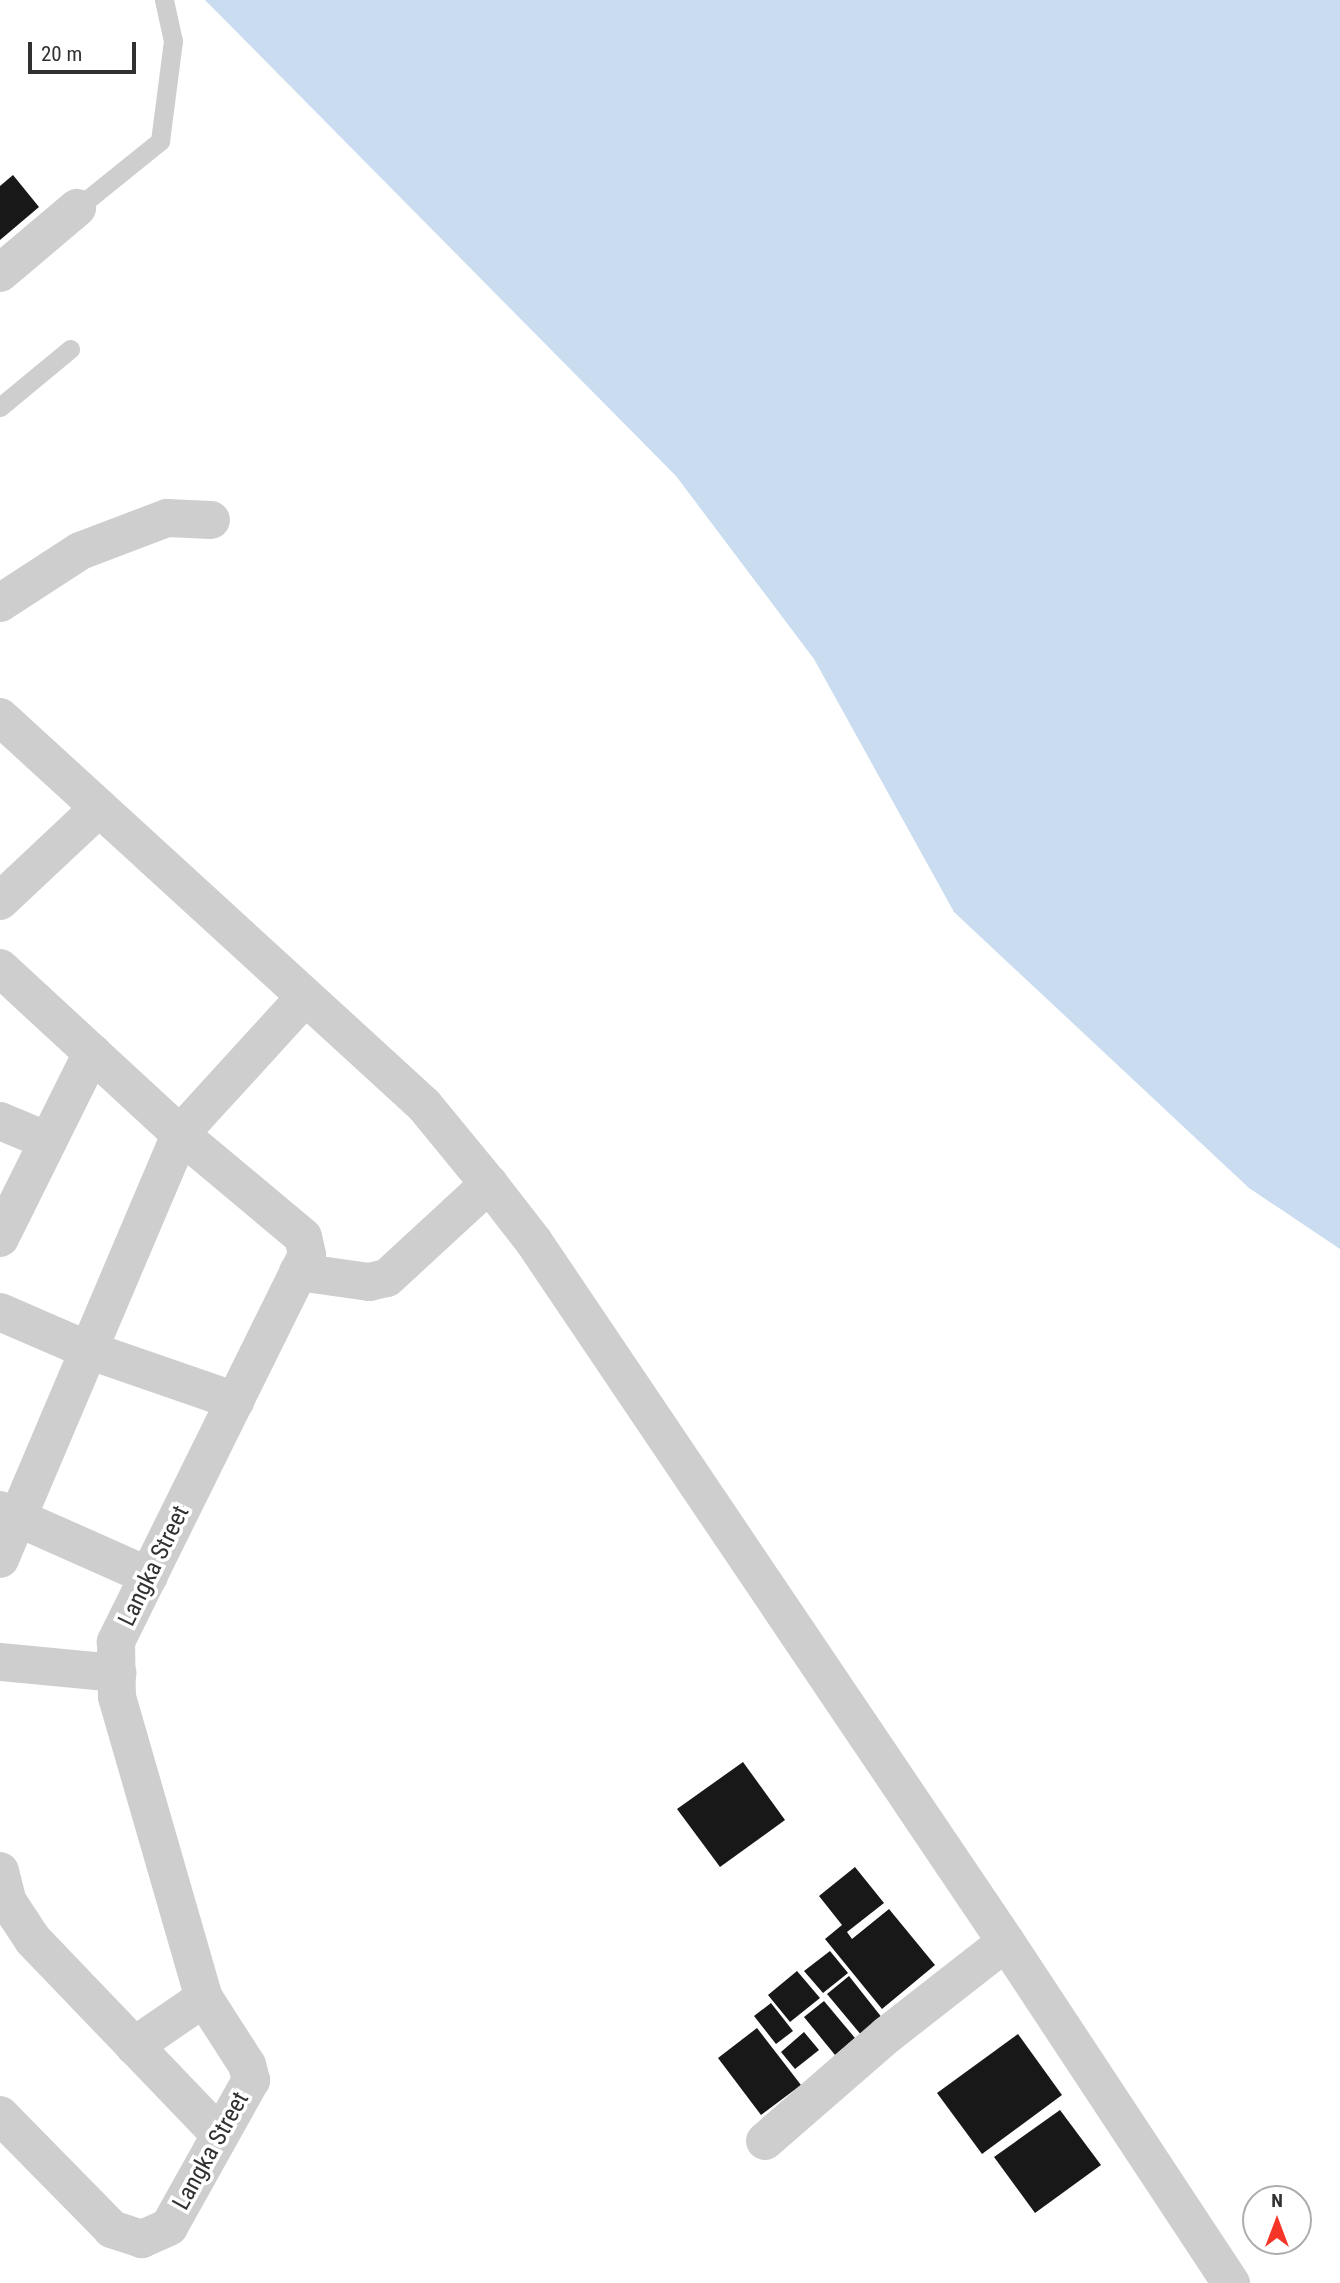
<!DOCTYPE html>
<html>
<head>
<meta charset="utf-8">
<style>
	body { margin:0 }
	#map { position:relative; width:1340px; height:2283px; overflow:hidden; background:#fff; font-family:"Roboto Condensed",sans-serif }
	div>[style] { position:absolute }
	.water>* { inset:0; background:#cadcf0 }
	.building>* { inset:0; background:#181818 }
	.service>* { height:19px; margin:-9.5px; padding:0 9.5px; transform-origin:9.5px; border-radius:9.5px; background:#cecece }
	.minor>* { height:38px; margin:-19px; padding:0 19px; transform-origin:19px; border-radius:19px; background:#cecece }
	.tertiary>* { height:38px; margin:-19px; padding:0 19px; transform-origin:19px; border-radius:19px; background:#cecece }
	span { translate:-50% -50%; white-space:nowrap; text-align:center; line-height:1.15; -webkit-text-stroke:7px #fff; paint-order:stroke }
	.street-label { font-size:24px; color:#313131 }
	.north { position:absolute; left:1242px; top:2185px; width:70px; height:70px; box-sizing:border-box; background:#fff; border:2px solid #adadad; border-radius:50%; rotate:0deg; font-size:19px; font-weight:700; line-height:28px; text-align:center; color:#313131 }
	.north::after { content:''; display:block; margin:auto; width:24px; height:32px; background:#f53527; clip-path:polygon(50% 0,100% 100%,50% 72%,0 100%) }
	.scale { position:absolute; left:28px; top:42px; width:108px; height:32px; box-sizing:border-box; border:4px solid #313131; border-top:0; padding-left:9px; font-size:21px; line-height:24px; white-space:nowrap; color:#313131; -webkit-text-stroke:5px #fff; paint-order:stroke }
</style>
</head>
<body>
<div id="map">
	<div class="water">
		<div style="clip-path:polygon(205px 0,1340px 0,1340px 1249px,1249px 1188px,954px 912px,814px 659px,676px 476px)"></div>
	</div>
	<div class="building">
		<div style="clip-path:polygon(13px 175px,39px 207px,0 240px,0 186px)"></div>
		<div style="clip-path:polygon(743px 1762px,785px 1820px,720px 1867px,677px 1809px)"></div>
		<div style="clip-path:polygon(855px 1867px,884px 1903px,847px 1932px,852px 1939px,889px 1909px,935px 1965px,882px 2009px,825px 1939px,842px 1925px,819px 1896px)"></div>
		<div style="clip-path:polygon(830px 1951px,848px 1973px,823px 1993px,804px 1971px)"></div>
		<div style="clip-path:polygon(797px 1971px,820px 1998px,790px 2022px,768px 1995px)"></div>
		<div style="clip-path:polygon(849px 1976px,883px 2019px,862px 2036px,827px 1994px)"></div>
		<div style="clip-path:polygon(824px 2001px,855px 2038px,835px 2055px,804px 2017px)"></div>
		<div style="clip-path:polygon(771px 2003px,793px 2031px,776px 2044px,754px 2016px)"></div>
		<div style="clip-path:polygon(757px 2028px,801px 2085px,761px 2115px,718px 2058px)"></div>
		<div style="clip-path:polygon(804px 2032px,819px 2050px,795px 2069px,781px 2052px)"></div>
		<div style="clip-path:polygon(1018px 2034px,1062px 2095px,982px 2154px,937px 2093px)"></div>
		<div style="clip-path:polygon(1060px 2110px,1101px 2165px,1035px 2213px,994px 2157px)"></div>
	</div>
	<div class="service">
		<div style="left:77px;top:208px;width:107px;rotate:-38.9deg"></div>
		<div style="left:160px;top:141px;width:101px;rotate:-82.6deg"></div>
		<div style="left:173px;top:41px;width:42px;rotate:-102.4deg"></div>
		<div style="left:0;top:407px;width:91px;rotate:-39.6deg"></div>
	</div>
	<div class="minor">
		<div style="left:0;top:273px;width:101px;rotate:-40.2deg"></div>
		<div style="left:0;top:603px;width:95px;rotate:-33deg"></div>
		<div style="left:80px;top:551px;width:93px;rotate:-20.8deg"></div>
		<div style="left:167px;top:518px;width:44px;rotate:2.6deg"></div>
		<div style="left:0;top:901px;width:136px;rotate:-43.2deg"></div>
		<div style="left:0;top:968px;width:245px;rotate:42.7deg"></div>
		<div style="left:180px;top:1134px;width:160px;rotate:39.9deg"></div>
		<div style="left:303px;top:1237px;width:18px;rotate:77deg"></div>
		<div style="left:307px;top:1255px;width:432px;rotate:116.3deg"></div>
		<div style="left:116px;top:1642px;width:55px;rotate:89deg"></div>
		<div style="left:117px;top:1697px;width:313px;rotate:73.9deg"></div>
		<div style="left:204px;top:1998px;width:80px;rotate:57.3deg"></div>
		<div style="left:247px;top:2065px;width:16px;rotate:75deg"></div>
		<div style="left:251px;top:2080px;width:168px;rotate:119.2deg"></div>
		<div style="left:169px;top:2227px;width:30px;rotate:156deg"></div>
		<div style="left:142px;top:2239px;width:32px;rotate:-162deg"></div>
		<div style="left:112px;top:2229px;width:160px;rotate:-134.5deg"></div>
		<div style="left:0;top:1121px;width:52px;rotate:22.6deg"></div>
		<div style="left:0;top:1238px;width:207px;rotate:-63.6deg"></div>
		<div style="left:298px;top:1272px;width:72px;rotate:8deg"></div>
		<div style="left:369px;top:1282px;width:18px;rotate:-13deg"></div>
		<div style="left:387px;top:1278px;width:139px;rotate:-42.7deg"></div>
		<div style="left:0;top:1312px;width:96px;rotate:23.4deg"></div>
		<div style="left:88px;top:1350px;width:156px;rotate:19.1deg"></div>
		<div style="left:0;top:1510px;width:163px;rotate:23.9deg"></div>
		<div style="left:0;top:1559px;width:462px;rotate:-67deg"></div>
		<div style="left:180px;top:1134px;width:184px;rotate:-47.6deg"></div>
		<div style="left:0;top:1662px;width:118px;rotate:5.4deg"></div>
		<div style="left:0;top:1871px;width:32px;rotate:76deg"></div>
		<div style="left:8px;top:1902px;width:45px;rotate:56.7deg"></div>
		<div style="left:33px;top:1940px;width:270px;rotate:46.2deg"></div>
		<div style="left:134px;top:2046px;width:85px;rotate:-34.4deg"></div>
		<div style="left:765px;top:2141px;width:162px;rotate:-41deg"></div>
		<div style="left:887px;top:2035px;width:151px;rotate:-38deg"></div>
	</div>
	<div class="tertiary">
		<div style="left:0;top:717px;width:575px;rotate:42.46deg"></div>
		<div style="left:424px;top:1105px;width:102px;rotate:50.6deg"></div>
		<div style="left:489px;top:1184px;width:73px;rotate:52.2deg"></div>
		<div style="left:534px;top:1242px;width:844px;rotate:56.01deg"></div>
		<div style="left:1006px;top:1942px;width:409px;rotate:56.6deg"></div>
	</div>
	<div class="street-label">
		<span style="left:154px;top:1566px;rotate:-64deg">Langka Street</span>
		<span style="left:211px;top:2151px;rotate:-61deg">Langka Street</span>
	</div>
	<div class="north">N</div>
	<div class="scale">20 m</div>
</div>
</body>
</html>
